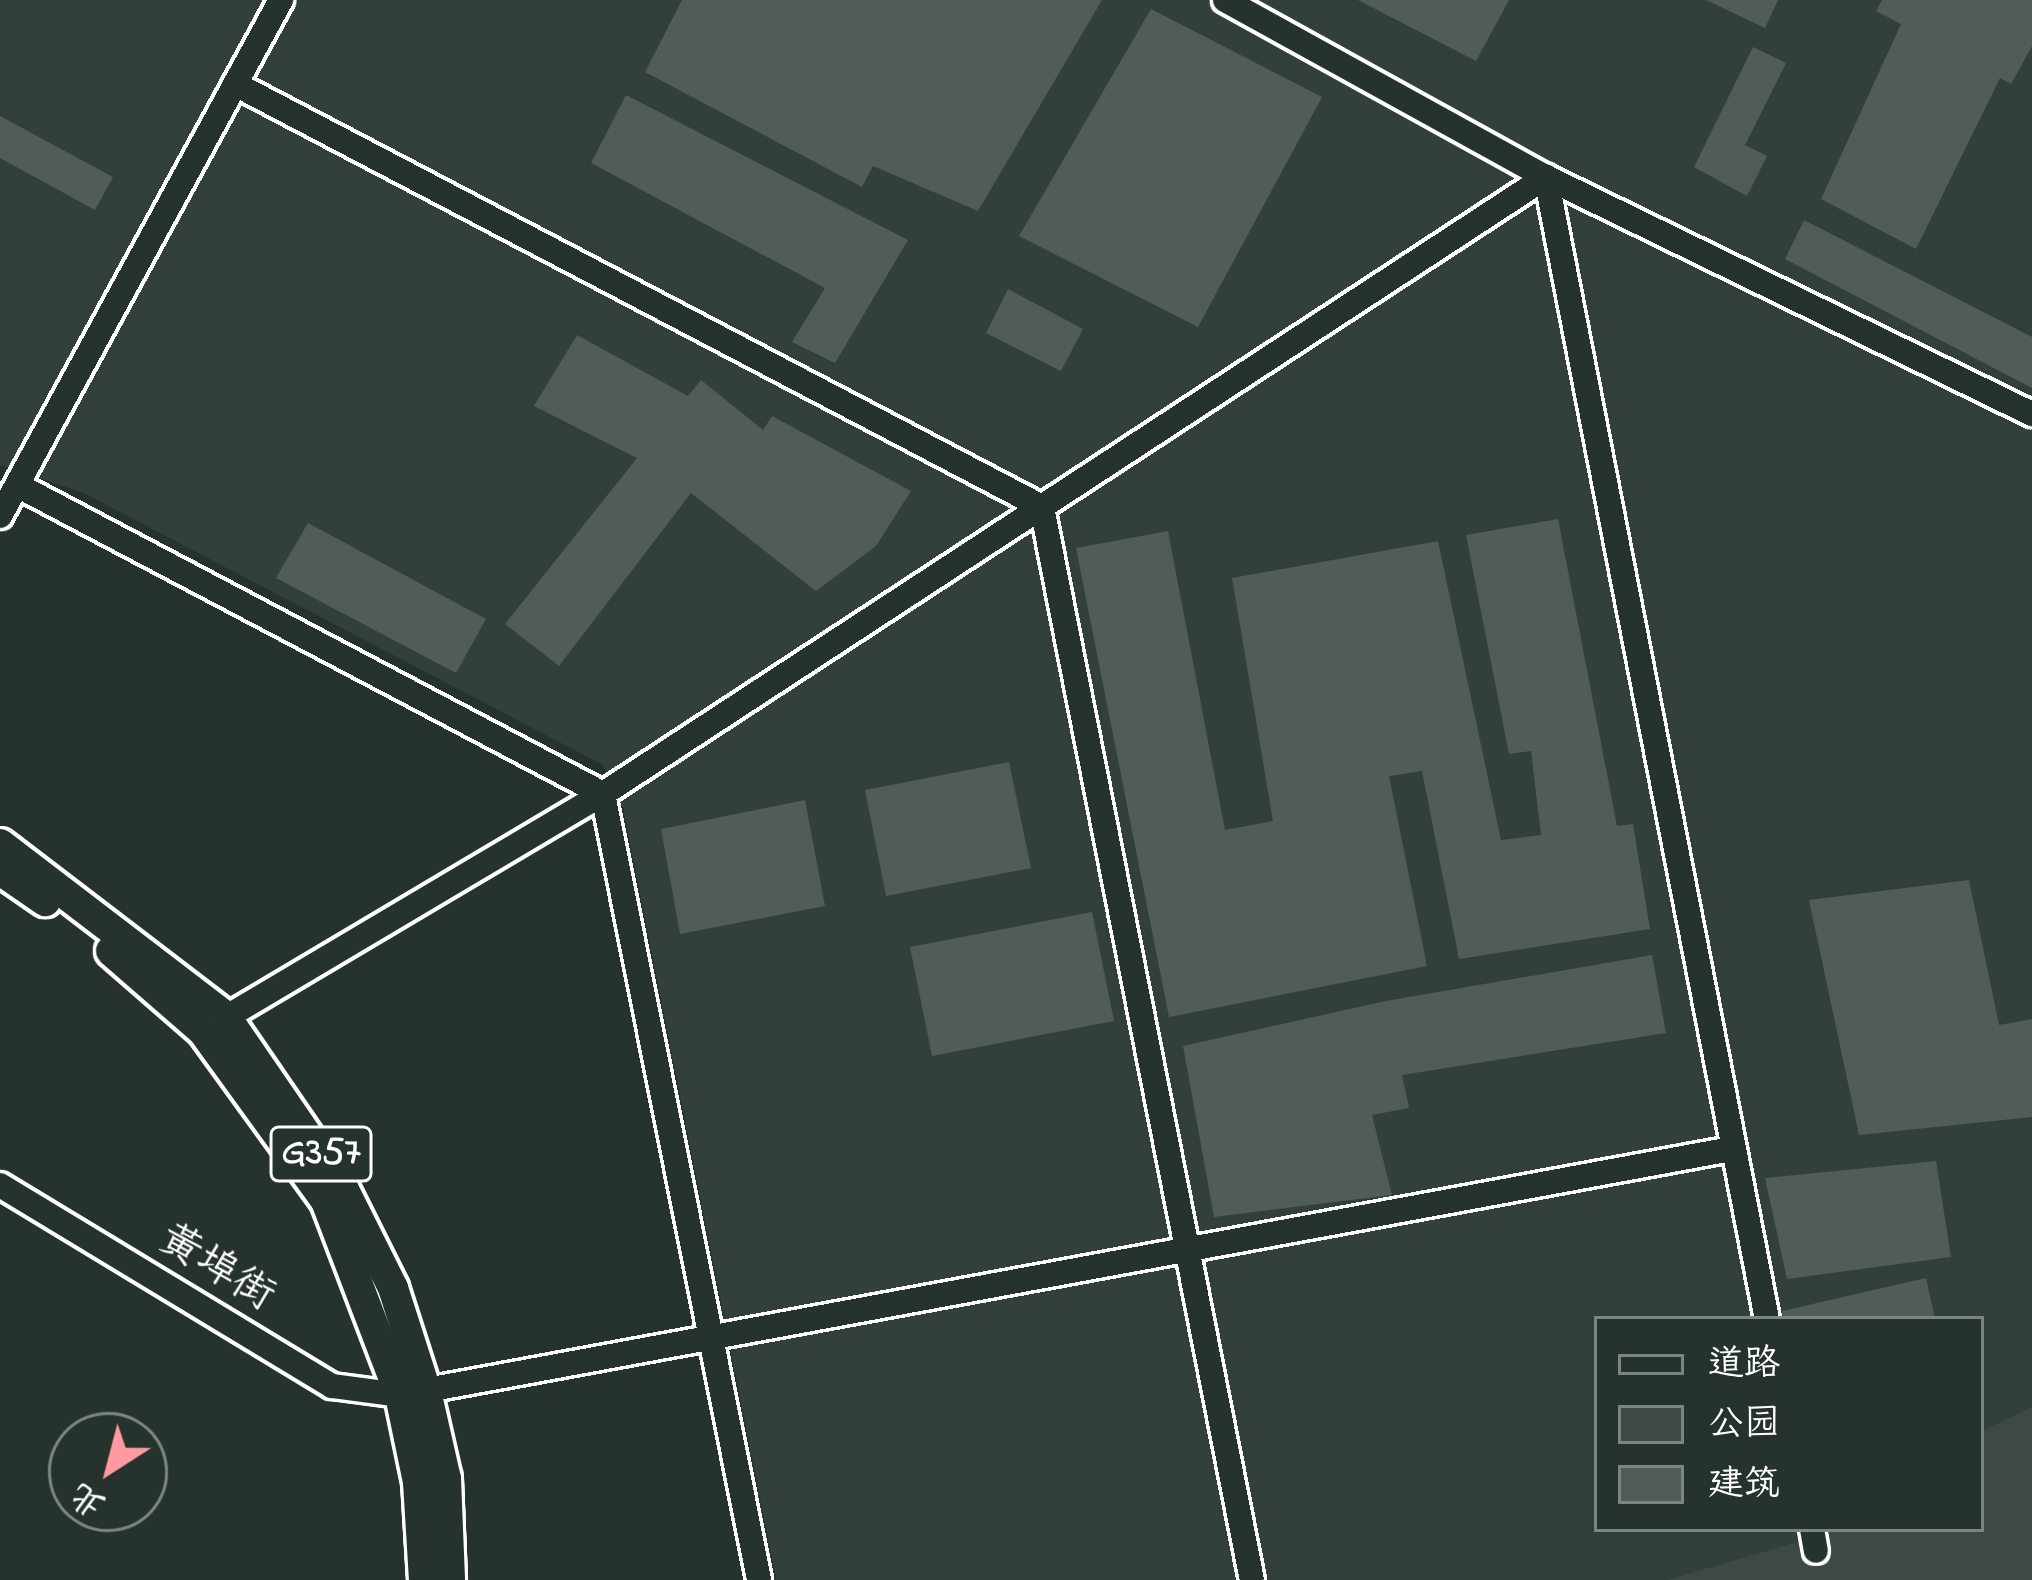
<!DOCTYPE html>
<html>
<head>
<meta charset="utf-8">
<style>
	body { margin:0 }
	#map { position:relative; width:2032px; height:1580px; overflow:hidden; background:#26332d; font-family:"Indie Flower","LXGW WenKai TC",sans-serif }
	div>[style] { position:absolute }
	.built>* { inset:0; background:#333f3a }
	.green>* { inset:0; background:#3e4944 }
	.building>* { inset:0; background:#515c57 }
	.roads { filter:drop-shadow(3px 0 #fff) drop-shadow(-3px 0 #fff) drop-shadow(0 3px #fff) drop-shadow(0 -3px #fff) }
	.secondary>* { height:24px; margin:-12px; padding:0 12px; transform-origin:12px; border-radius:12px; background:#26332d }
	.highway>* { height:30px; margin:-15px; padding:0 15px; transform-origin:15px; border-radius:15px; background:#26332d }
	span { translate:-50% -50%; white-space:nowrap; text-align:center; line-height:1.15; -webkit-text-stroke:12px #26332d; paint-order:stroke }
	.shield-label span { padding:3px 9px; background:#26332d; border:3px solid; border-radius:9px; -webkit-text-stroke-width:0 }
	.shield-label { font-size:39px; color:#fff; font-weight:700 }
	.street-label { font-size:42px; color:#fff }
	.legend { position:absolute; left:1594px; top:1316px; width:390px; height:216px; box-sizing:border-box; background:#26332d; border:3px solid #7d8581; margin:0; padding:15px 21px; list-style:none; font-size:36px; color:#fff }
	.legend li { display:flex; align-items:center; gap:24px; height:60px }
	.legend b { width:60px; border:3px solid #7d8581 }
	.north { position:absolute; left:48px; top:1412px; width:120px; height:120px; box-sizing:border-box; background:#26332d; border:3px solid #7d8581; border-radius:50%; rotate:216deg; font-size:33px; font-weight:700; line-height:48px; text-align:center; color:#fff }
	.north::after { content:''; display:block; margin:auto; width:42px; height:54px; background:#ff9aa2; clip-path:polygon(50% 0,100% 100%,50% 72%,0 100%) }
</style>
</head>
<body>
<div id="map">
	<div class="built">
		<div style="clip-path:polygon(0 0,2032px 0,2032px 1407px,1981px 1431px,1981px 1319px,1597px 1319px,1597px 1529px,1843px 1532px,1667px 1580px,776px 1580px,623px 808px,603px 765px,84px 493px,0 465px)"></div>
	</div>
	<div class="green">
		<div style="clip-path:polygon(2032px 1407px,2032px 1580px,1667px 1580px,1843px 1529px,1981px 1529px,1981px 1431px)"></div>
	</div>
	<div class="building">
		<div style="clip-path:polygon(682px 0,1102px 0,978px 211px,873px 166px,862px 187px,645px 72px)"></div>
		<div style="clip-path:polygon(1358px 0,1509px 0,1476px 61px)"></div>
		<div style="clip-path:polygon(1706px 0,1778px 0,1765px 28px)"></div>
		<div style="clip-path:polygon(1882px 0,2032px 0,2032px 46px,2011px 84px,2000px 78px,1916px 249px,1821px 199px,1901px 24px,1876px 11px)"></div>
		<div style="clip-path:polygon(1151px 9px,1322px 97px,1198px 327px,1019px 236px)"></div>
		<div style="clip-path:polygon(1753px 47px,1786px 63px,1745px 145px,1767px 156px,1747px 196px,1694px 167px)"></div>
		<div style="clip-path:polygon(626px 95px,908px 240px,835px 363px,792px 342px,825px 288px,591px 163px)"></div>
		<div style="clip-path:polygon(0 116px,113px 177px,95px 210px,0 158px)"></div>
		<div style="clip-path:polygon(1804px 220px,2032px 337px,2032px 388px,1785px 259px)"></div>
		<div style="clip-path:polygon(1008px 289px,1083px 329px,1061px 371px,986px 333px)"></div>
		<div style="clip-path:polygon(577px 335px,688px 396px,701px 380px,763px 430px,772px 416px,911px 491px,876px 546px,816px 591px,691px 493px,559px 666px,505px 624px,637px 458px,534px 406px)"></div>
		<div style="clip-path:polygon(1558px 519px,1617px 826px,1633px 824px,1650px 929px,1459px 959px,1422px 771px,1389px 776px,1427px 966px,1169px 1017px,1076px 548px,1168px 531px,1225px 830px,1273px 821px,1232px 578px,1438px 541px,1501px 840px,1541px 835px,1531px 751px,1509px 754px,1466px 535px)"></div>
		<div style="clip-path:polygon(308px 523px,486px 619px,456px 673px,276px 578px)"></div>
		<div style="clip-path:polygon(1009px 762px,1031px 868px,886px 896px,865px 790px)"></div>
		<div style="clip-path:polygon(805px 800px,825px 906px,680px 934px,661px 829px)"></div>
		<div style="clip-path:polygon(1969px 880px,1999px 1025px,2032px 1019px,2032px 1117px,1859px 1135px,1809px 900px)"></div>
		<div style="clip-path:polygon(1092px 912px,1114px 1021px,932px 1056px,910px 947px)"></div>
		<div style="clip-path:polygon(1652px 955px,1666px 1033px,1402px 1075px,1409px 1108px,1372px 1115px,1392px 1195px,1214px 1217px,1183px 1046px,1386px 1001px)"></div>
		<div style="clip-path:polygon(1936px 1161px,1951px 1257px,1787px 1279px,1765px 1178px)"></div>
		<div style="clip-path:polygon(1926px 1278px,1935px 1319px,1783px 1319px,1782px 1311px)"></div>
	</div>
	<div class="roads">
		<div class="secondary">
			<div style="left:1225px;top:0;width:367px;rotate:28.9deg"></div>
			<div style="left:1546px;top:177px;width:541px;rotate:26deg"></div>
			<div style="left:235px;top:84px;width:911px;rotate:27.66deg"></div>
			<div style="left:1042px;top:507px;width:1093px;rotate:78.93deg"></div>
			<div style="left:17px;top:485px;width:662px;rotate:27.8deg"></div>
			<div style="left:603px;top:794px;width:801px;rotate:78.77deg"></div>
			<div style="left:0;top:516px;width:588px;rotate:-61.43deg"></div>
			<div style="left:215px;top:1024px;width:451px;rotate:-30.7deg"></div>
			<div style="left:603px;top:794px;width:1127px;rotate:-33.2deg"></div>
			<div style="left:1546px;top:177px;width:1163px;rotate:79.05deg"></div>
			<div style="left:0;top:1185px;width:388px;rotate:31.2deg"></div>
			<div style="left:332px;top:1386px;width:69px;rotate:7.5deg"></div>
			<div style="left:400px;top:1395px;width:1354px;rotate:-10.47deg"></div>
			<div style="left:1812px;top:1529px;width:22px;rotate:80deg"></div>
		</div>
		<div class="highway">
			<div style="left:0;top:844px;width:285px;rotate:37.4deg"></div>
			<div style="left:226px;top:1017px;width:207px;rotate:55.6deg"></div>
			<div style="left:343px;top:1188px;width:112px;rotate:63.4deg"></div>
			<div style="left:393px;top:1288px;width:108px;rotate:72.2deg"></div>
			<div style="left:426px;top:1391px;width:90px;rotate:77.2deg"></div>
			<div style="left:446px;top:1479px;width:101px;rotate:87.7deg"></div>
			<div style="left:0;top:870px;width:55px;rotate:34.6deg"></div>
			<div style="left:111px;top:951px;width:122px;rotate:41deg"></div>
			<div style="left:203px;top:1031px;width:210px;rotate:54.1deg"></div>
			<div style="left:326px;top:1201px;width:208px;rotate:69.1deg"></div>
			<div style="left:400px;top:1395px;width:89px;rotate:78.3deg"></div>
			<div style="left:418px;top:1482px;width:98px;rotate:86.5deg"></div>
		</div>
	</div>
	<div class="shield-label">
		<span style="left:321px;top:1154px">G357</span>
	</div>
	<div class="street-label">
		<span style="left:216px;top:1269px;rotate:31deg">黄埠街</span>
	</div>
	<ul class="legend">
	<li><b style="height:15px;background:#26332d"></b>道路</li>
	<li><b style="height:33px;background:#3e4944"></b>公园</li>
	<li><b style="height:33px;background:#515c57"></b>建筑</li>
	</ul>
	<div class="north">北</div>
</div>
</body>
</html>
